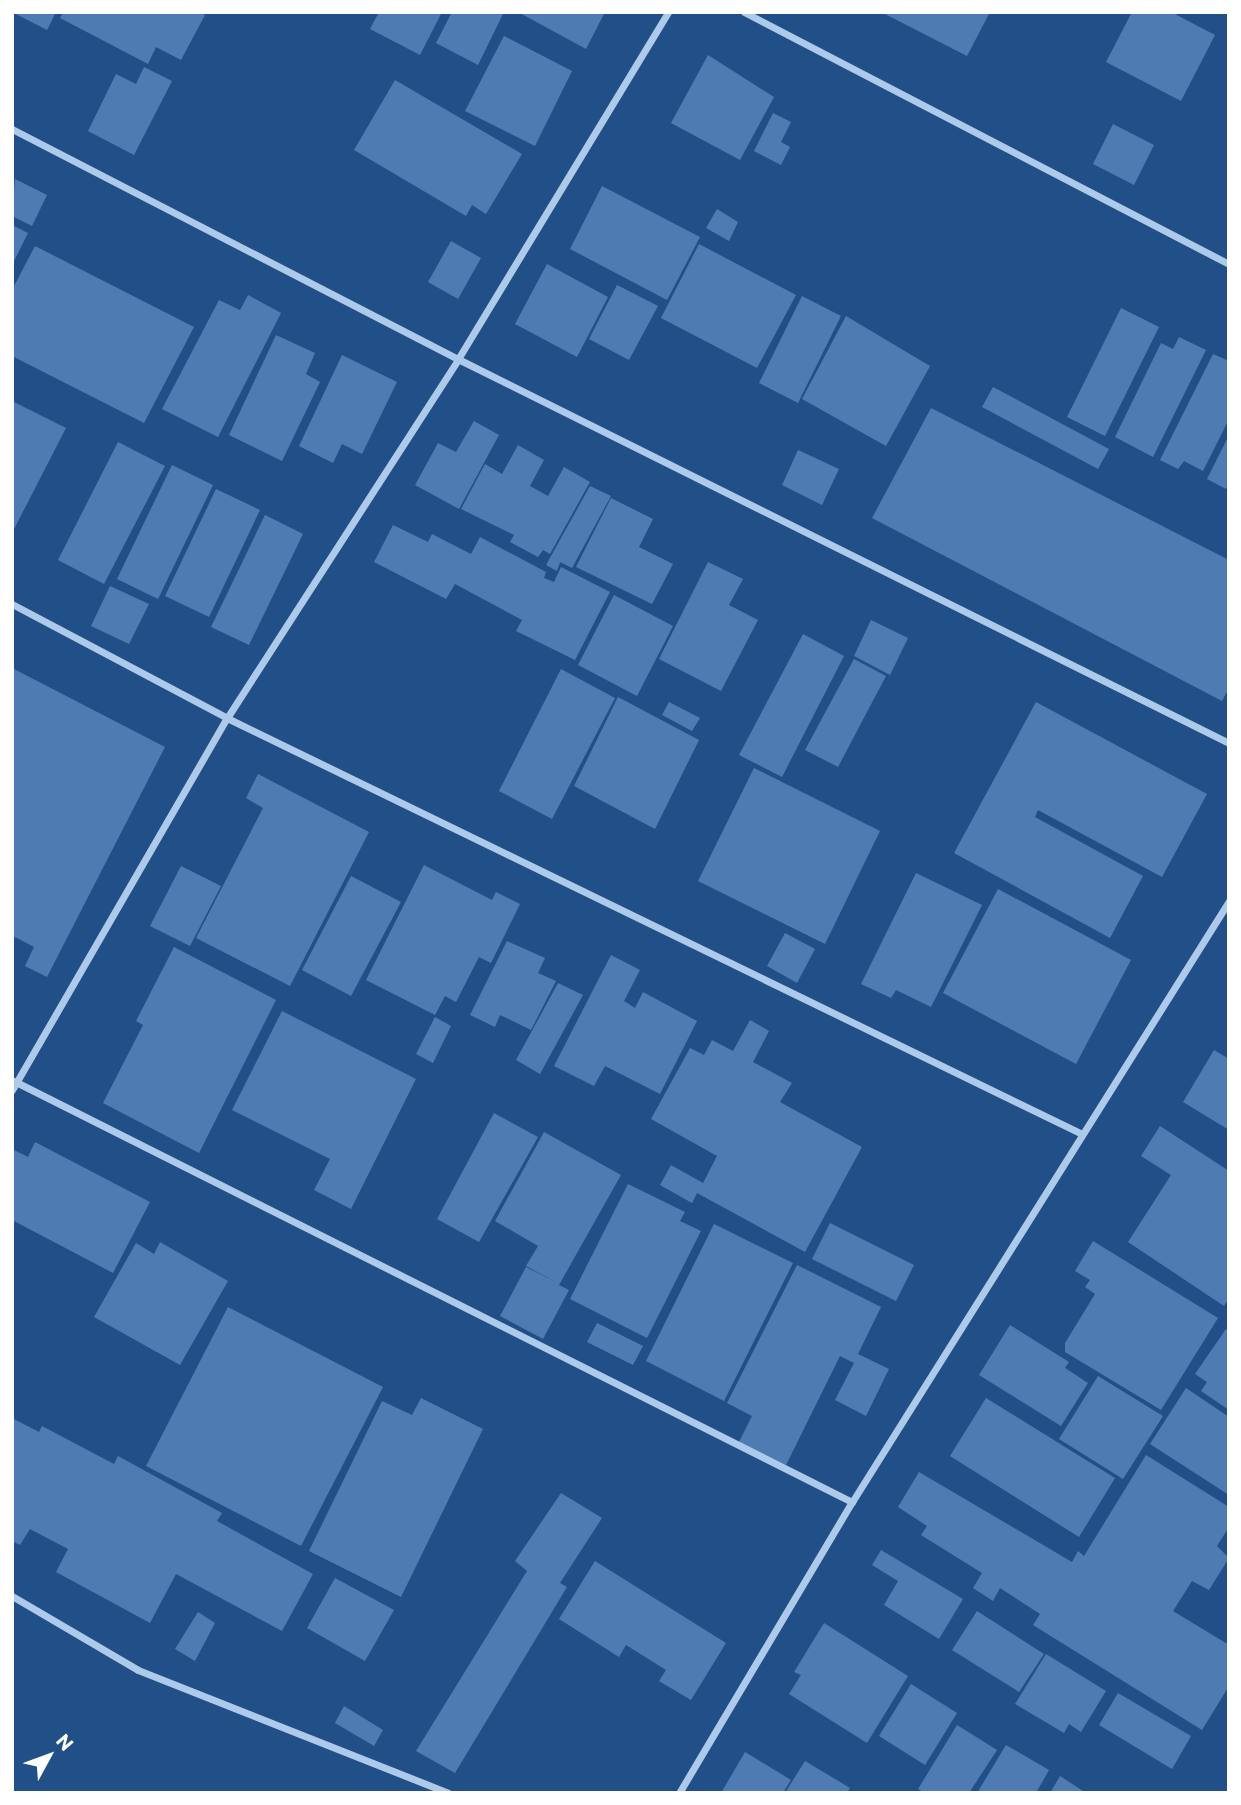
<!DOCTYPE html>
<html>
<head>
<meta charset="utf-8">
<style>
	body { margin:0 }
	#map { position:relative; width:1241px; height:1805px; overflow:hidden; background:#215088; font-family:Commissioner,sans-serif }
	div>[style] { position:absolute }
	.building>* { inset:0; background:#4e7cb2 }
	.street>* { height:7px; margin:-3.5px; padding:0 3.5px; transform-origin:3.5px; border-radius:3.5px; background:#adcaea }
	span { translate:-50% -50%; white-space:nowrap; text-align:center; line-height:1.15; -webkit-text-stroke:7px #215088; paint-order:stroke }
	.frame { position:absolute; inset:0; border:14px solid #fff; pointer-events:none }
	.north { position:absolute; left:14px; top:1721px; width:70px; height:70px; -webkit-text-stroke:5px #215088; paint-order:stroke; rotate:49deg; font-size:19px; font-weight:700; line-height:28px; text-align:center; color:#fff }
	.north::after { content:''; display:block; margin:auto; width:24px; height:32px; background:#fff; clip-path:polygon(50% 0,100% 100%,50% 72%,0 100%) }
</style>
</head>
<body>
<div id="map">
	<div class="building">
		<div style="clip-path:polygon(12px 12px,56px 12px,47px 30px)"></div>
		<div style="clip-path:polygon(63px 12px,200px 12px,205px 15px,181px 60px,156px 47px,148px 64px,60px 18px)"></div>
		<div style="clip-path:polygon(379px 12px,442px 12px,420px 55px,370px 29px)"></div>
		<div style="clip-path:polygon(452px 12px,504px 12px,478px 65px,436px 43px)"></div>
		<div style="clip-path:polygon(518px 12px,605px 12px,586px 49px)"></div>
		<div style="clip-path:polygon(881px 12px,990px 12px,967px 56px)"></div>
		<div style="clip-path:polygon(1132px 12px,1171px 12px,1215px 35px,1181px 101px,1106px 62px)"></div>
		<div style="clip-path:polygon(504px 36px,572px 71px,535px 146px,465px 111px)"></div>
		<div style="clip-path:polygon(708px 55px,774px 97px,740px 160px,671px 123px)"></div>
		<div style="clip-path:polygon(144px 67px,172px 81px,134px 155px,88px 131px,116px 74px,136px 84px)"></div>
		<div style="clip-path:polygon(395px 80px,522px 154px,486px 214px,472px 205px,466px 216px,354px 150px)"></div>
		<div style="clip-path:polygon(773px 113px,791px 122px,781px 142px,790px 147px,781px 165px,754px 151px)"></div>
		<div style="clip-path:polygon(1113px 124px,1154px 145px,1134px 185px,1093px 164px)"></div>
		<div style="clip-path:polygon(15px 179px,47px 195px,32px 226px,12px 216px)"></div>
		<div style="clip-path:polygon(602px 186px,700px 237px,667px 300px,570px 249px)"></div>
		<div style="clip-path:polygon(717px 209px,738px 222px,729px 241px,706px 228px)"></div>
		<div style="clip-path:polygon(12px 225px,28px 233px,12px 265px)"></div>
		<div style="clip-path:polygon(451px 241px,481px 258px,458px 299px,428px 282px)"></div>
		<div style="clip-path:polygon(699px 244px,796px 295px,757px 368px,661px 318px)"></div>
		<div style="clip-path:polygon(35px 246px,194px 327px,144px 423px,12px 356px,12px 290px)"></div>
		<div style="clip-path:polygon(547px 264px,608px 297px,577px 357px,515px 324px)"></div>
		<div style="clip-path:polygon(617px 285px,658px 306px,629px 360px,589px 339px)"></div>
		<div style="clip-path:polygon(248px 295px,281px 313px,218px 437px,162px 409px,219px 300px,240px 310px)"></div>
		<div style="clip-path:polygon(802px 296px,841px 316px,798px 403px,759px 383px)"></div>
		<div style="clip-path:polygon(1121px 308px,1159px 327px,1105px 436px,1067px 417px)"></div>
		<div style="clip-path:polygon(846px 316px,930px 366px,886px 446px,802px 399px)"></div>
		<div style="clip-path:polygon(276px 335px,315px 353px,306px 374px,320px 382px,282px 461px,229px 435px)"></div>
		<div style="clip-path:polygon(1179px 337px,1206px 350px,1153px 457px,1115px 437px,1161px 343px,1173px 349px)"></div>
		<div style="clip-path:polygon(1213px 354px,1229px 361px,1229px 419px,1203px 471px,1184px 461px,1178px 469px,1160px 460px)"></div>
		<div style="clip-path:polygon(342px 355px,397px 382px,362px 454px,342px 444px,333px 463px,299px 446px)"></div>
		<div style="clip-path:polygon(993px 387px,1109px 449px,1098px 469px,982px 407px)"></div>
		<div style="clip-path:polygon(14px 402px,66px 428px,12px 533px,12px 405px)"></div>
		<div style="clip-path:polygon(931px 408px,1229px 560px,1229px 688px,1222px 701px,872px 518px)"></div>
		<div style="clip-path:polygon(474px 421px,499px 435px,459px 509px,415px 485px,438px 443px,456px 452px)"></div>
		<div style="clip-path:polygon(1229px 435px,1229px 483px,1226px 489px,1207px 479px)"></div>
		<div style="clip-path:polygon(118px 442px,165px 466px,104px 584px,58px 560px)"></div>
		<div style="clip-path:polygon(518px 445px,544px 460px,530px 486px,548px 496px,564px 467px,590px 482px,550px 554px,543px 550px,538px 557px,510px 542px,514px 535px,461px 509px,485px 464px,502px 474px)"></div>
		<div style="clip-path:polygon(798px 450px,839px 469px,822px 505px,782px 485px)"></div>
		<div style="clip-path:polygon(172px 465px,213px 485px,158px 599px,117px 579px)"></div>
		<div style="clip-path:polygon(590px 486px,611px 496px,572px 568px,560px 562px,557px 571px,546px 565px)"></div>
		<div style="clip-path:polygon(216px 489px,260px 510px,209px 617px,165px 596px)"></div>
		<div style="clip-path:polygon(611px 498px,653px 519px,639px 547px,673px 564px,652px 604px,576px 567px)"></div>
		<div style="clip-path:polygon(265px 515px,303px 534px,249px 645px,211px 627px)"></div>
		<div style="clip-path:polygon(393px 525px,428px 542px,432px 534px,471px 554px,480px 537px,546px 572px,544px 578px,554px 582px,561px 567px,610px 592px,575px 660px,516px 631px,522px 620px,455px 584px,446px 599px,374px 562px)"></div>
		<div style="clip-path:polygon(708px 562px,743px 579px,729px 605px,758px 620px,721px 691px,659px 659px)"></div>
		<div style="clip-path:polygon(110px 586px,149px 604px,129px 644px,91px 626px)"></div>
		<div style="clip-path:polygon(614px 595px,673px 626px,637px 696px,578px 665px)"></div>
		<div style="clip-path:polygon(871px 620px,908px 638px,890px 675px,854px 656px)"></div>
		<div style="clip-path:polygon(803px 634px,844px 656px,782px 777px,739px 755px)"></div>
		<div style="clip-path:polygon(854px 659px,886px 676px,838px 767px,805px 750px)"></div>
		<div style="clip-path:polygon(12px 668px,165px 747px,47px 977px,25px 966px,34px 947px,15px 937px,12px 942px)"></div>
		<div style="clip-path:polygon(561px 669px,615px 698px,552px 819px,499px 791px)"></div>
		<div style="clip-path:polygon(618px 697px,699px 740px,655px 829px,574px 786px)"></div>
		<div style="clip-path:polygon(669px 702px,700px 718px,692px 731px,662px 715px)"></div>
		<div style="clip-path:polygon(1036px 702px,1207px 794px,1162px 877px,1038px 810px,1035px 817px,1143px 876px,1110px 938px,954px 853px)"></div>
		<div style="clip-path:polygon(754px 768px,880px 831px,825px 944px,698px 881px)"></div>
		<div style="clip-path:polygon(258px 774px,369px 832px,290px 986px,196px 938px,263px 808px,246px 798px)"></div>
		<div style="clip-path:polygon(424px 865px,492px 900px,496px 892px,520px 904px,491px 963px,479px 957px,456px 1002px,445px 996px,435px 1015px,366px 980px)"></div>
		<div style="clip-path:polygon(181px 866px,221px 886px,190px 946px,150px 926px)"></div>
		<div style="clip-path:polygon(916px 873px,982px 905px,931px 1007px,896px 990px,891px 998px,861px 984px)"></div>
		<div style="clip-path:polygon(351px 876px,401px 902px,351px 996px,302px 970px)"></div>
		<div style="clip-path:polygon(998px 889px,1131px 960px,1076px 1064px,943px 993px)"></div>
		<div style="clip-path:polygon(785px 933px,815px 949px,797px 983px,767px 966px)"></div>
		<div style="clip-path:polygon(507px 941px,545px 958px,538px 973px,556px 981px,531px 1030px,500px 1015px,495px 1027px,470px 1015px)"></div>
		<div style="clip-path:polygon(174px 947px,276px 1000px,199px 1153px,103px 1103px,143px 1025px,136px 1021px)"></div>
		<div style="clip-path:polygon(611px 955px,640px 970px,624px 1001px,635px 1008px,643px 992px,697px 1021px,660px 1094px,605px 1066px,594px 1086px,554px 1066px)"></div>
		<div style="clip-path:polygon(558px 983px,583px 995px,540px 1074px,516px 1060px)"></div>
		<div style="clip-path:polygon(282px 1011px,416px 1079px,351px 1209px,314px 1190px,330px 1159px,232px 1110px)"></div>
		<div style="clip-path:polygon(435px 1017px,451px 1026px,433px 1063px,416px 1054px)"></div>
		<div style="clip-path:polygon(750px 1020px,769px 1031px,753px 1062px,792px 1083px,780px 1102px,862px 1147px,805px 1252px,697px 1193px,692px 1203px,660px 1185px,671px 1165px,703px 1183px,717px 1156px,651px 1119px,690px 1048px,704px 1055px,712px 1040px,733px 1051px)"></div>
		<div style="clip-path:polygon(1214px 1050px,1229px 1059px,1229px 1130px,1183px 1102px)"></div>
		<div style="clip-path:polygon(494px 1113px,538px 1137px,479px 1242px,437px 1219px)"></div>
		<div style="clip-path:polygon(1160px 1126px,1229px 1171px,1229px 1298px,1224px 1306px,1128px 1242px,1171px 1175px,1141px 1156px)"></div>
		<div style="clip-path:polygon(544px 1132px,621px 1175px,559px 1285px,569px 1290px,543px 1339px,500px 1316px,526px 1267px,556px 1282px,526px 1266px,538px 1246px,495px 1221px)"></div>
		<div style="clip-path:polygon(35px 1142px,150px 1202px,113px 1273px,12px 1220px,12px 1149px,28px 1157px)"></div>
		<div style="clip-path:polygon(628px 1184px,685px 1212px,680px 1221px,701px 1231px,647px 1338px,570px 1299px)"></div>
		<div style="clip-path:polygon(830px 1223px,914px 1265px,896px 1301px,812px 1259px)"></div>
		<div style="clip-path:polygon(714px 1224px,793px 1263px,724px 1401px,646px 1361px)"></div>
		<div style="clip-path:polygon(1093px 1241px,1218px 1318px,1161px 1410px,1065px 1352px,1065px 1343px,1095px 1294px,1085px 1287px,1090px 1280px,1075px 1271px)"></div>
		<div style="clip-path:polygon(160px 1242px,228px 1281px,180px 1365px,94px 1317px,136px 1243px,154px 1254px)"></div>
		<div style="clip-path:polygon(797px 1265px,881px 1307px,858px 1354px,889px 1369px,866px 1416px,835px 1400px,854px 1363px,840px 1356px,786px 1465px,739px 1442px,752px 1416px,727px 1403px)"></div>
		<div style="clip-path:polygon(228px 1307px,383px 1387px,301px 1546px,146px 1466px)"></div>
		<div style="clip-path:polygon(597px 1323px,643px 1346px,633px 1365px,587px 1342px)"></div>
		<div style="clip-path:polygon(1010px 1325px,1069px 1362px,1065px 1368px,1088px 1383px,1061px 1426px,979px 1375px)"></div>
		<div style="clip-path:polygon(1226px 1329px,1229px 1331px,1229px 1410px,1201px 1391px,1207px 1382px,1195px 1374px)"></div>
		<div style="clip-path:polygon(1098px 1376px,1163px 1416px,1123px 1479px,1059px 1439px)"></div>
		<div style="clip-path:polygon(1186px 1388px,1229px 1417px,1229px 1495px,1150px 1444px)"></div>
		<div style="clip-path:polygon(421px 1398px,483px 1429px,401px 1597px,309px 1551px,382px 1401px,412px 1415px)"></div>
		<div style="clip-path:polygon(986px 1398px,1115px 1478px,1079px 1537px,950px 1456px)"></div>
		<div style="clip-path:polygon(12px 1418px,39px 1432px,42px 1426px,114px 1464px,118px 1456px,222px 1513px,217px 1521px,313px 1574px,282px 1631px,176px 1574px,150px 1623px,56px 1572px,68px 1549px,30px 1529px,20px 1545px,12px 1541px)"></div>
		<div style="clip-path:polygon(1146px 1455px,1229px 1507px,1229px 1527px,1217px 1546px,1229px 1558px,1209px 1590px,1192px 1581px,1173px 1611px,1229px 1645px,1229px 1686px,1202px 1730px,1033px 1625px,1040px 1614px,1000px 1588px,993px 1601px,973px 1588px,982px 1573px,921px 1535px,927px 1526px,898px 1507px,919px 1472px,1072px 1562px,1078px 1551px,1084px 1556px)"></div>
		<div style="clip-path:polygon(561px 1493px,602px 1518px,560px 1583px,567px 1587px,455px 1773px,416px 1751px,527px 1571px,515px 1561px)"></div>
		<div style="clip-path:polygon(881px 1550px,963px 1599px,939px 1639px,884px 1605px,898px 1581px,872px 1565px)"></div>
		<div style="clip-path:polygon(595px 1561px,726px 1643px,691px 1700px,659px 1681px,666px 1670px,626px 1645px,619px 1657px,559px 1619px)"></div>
		<div style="clip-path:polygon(335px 1578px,394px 1610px,365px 1661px,307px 1628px)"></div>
		<div style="clip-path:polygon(977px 1611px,1044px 1654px,1019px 1692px,952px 1650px)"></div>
		<div style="clip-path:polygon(198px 1612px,215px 1623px,195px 1661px,175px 1649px)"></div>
		<div style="clip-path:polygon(824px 1623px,908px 1676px,867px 1743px,789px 1694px,801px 1675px,794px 1672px)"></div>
		<div style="clip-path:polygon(1046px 1654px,1106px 1691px,1081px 1732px,1069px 1724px,1064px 1733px,1015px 1704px)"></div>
		<div style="clip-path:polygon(911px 1684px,957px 1713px,925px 1765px,879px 1736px)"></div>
		<div style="clip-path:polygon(1118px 1693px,1191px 1736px,1172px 1769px,1099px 1725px)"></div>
		<div style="clip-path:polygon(344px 1706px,383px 1730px,374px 1746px,335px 1723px)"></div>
		<div style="clip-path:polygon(957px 1725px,997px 1750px,969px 1793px,925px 1793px,918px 1789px)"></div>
		<div style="clip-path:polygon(1006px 1745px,1049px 1770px,1036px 1793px,977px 1793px)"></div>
		<div style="clip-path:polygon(745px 1752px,791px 1780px,783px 1793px,721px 1793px)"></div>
		<div style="clip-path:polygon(805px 1761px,850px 1788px,847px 1793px,785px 1793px)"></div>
		<div style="clip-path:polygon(1060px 1776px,1086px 1793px,1050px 1793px)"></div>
	</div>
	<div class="street">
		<div style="left:744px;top:12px;width:547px;rotate:27.46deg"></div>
		<div style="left:12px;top:129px;width:502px;rotate:27.28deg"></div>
		<div style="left:458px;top:359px;width:861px;rotate:26.48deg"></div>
		<div style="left:12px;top:604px;width:243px;rotate:27.9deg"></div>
		<div style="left:227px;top:718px;width:949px;rotate:25.94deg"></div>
		<div style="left:14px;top:1081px;width:938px;rotate:26.67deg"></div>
		<div style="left:12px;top:1090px;width:430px;rotate:-60deg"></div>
		<div style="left:227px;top:718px;width:427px;rotate:-57.2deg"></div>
		<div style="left:458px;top:359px;width:406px;rotate:-58.8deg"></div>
		<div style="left:12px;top:1596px;width:146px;rotate:30.4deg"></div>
		<div style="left:138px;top:1670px;width:334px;rotate:21.6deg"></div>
		<div style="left:679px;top:1793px;width:339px;rotate:-59.3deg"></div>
		<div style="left:852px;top:1502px;width:709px;rotate:-57.9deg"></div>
	</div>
	<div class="frame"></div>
	<div class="north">N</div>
</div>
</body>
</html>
